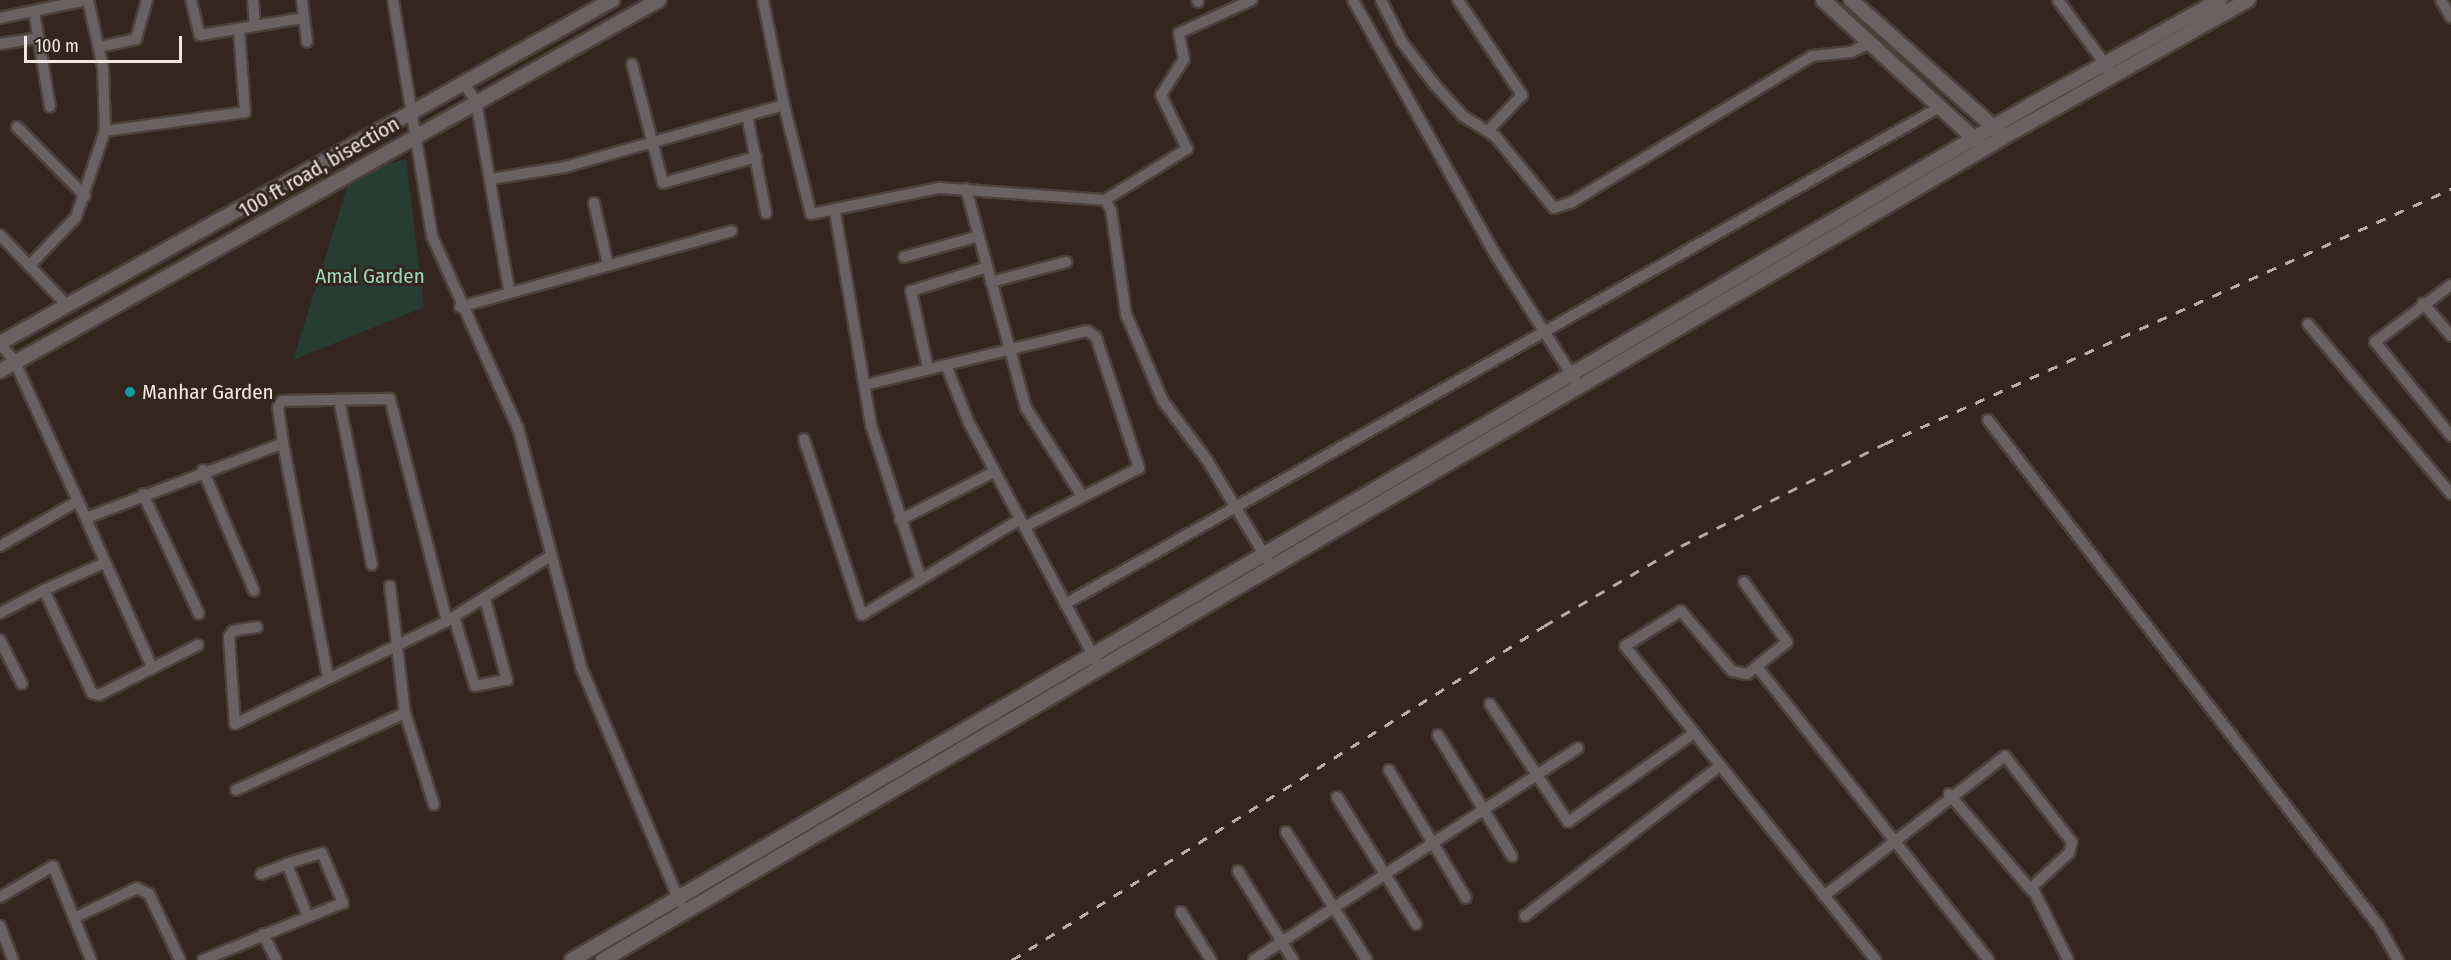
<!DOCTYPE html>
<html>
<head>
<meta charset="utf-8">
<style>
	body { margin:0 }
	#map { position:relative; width:2451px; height:960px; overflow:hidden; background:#34251f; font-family:"Fira Sans Condensed",sans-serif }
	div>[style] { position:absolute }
	.green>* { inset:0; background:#283d32 }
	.roads { filter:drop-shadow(2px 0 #4e403a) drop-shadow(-2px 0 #4e403a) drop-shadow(0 2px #4e403a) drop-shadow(0 -2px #4e403a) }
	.minor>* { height:10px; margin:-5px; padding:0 5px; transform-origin:5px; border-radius:5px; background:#6b6163 }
	.tertiary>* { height:14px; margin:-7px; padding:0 7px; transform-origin:7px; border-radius:7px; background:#6b6163 }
	.rail>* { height:3px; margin-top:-1.5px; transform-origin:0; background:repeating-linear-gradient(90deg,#b8aca7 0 10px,transparent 0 20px) }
	.dots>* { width:16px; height:16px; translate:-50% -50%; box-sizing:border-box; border:3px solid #34251f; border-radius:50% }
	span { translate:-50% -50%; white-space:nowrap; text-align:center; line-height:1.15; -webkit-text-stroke:6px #34251f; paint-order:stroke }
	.street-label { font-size:21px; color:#f1e6e2 }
	.park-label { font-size:21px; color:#9ad7b7 }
	.poi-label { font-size:21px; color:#f1e6e2 }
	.left { translate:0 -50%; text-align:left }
	.scale { position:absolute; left:24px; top:36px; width:158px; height:27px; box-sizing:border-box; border:3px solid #f1e6e2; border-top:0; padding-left:8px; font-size:18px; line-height:21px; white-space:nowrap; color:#f1e6e2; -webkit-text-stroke:4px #34251f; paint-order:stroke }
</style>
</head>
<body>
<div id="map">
	<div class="green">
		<div style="clip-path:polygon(406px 159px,424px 307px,293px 360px,352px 172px)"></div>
	</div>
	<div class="roads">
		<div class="minor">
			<div style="left:191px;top:0;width:36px;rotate:76deg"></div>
			<div style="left:200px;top:35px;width:56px;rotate:-9.3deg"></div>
			<div style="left:253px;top:0;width:26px;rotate:86deg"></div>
			<div style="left:255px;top:26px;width:49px;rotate:-9.5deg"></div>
			<div style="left:302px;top:0;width:42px;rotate:83.2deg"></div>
			<div style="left:393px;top:0;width:239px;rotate:80.6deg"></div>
			<div style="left:432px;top:236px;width:210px;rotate:65.9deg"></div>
			<div style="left:518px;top:428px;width:247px;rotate:75.2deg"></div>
			<div style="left:581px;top:667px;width:256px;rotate:67.2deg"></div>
			<div style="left:763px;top:0;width:107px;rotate:78.7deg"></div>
			<div style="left:1197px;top:0;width:2px;rotate:63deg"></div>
			<div style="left:1353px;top:0;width:291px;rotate:60.8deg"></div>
			<div style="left:1495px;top:254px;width:159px;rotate:57.6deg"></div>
			<div style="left:1381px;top:0;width:47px;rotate:63.4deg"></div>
			<div style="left:1402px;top:42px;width:54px;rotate:52.5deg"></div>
			<div style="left:1435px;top:85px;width:42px;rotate:47.9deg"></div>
			<div style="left:1463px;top:116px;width:38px;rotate:32deg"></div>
			<div style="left:1495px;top:136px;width:93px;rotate:50.7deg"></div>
			<div style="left:1554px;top:208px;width:19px;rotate:-18deg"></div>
			<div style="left:1572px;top:202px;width:281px;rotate:-31.3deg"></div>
			<div style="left:1812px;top:56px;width:39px;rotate:-6deg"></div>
			<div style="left:1851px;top:52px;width:21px;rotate:-25deg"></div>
			<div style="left:1458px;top:0;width:115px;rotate:56deg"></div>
			<div style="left:1522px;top:95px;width:48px;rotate:133.3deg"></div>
			<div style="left:2058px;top:0;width:84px;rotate:53.7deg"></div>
			<div style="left:2441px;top:0;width:20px;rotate:60deg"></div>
			<div style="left:34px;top:12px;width:96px;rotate:80.4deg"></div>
			<div style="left:0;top:18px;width:88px;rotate:-11.8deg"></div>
			<div style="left:0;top:44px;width:39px;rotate:-9deg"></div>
			<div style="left:99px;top:47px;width:38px;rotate:-12deg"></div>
			<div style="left:136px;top:39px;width:41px;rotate:-74.2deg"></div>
			<div style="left:632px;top:64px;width:123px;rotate:75.4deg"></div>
			<div style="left:663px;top:183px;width:97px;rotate:-15.6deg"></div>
			<div style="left:463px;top:82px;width:23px;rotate:56deg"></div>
			<div style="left:476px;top:101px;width:193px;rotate:80.1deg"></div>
			<div style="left:747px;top:115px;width:100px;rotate:79deg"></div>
			<div style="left:17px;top:127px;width:97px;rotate:45.4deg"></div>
			<div style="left:105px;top:131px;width:141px;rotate:-7.7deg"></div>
			<div style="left:245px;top:112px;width:82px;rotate:-94.2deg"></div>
			<div style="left:491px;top:179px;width:75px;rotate:-9.2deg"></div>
			<div style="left:565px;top:167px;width:228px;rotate:-15.8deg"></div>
			<div style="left:784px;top:105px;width:112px;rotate:76.1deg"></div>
			<div style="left:811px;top:214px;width:131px;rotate:-11.5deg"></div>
			<div style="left:939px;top:188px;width:166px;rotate:4.1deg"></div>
			<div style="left:1105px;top:200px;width:12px;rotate:59deg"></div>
			<div style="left:1111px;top:210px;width:105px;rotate:81.8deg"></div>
			<div style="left:1126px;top:314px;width:95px;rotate:67deg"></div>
			<div style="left:1163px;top:401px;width:74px;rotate:53.3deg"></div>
			<div style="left:1207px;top:460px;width:116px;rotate:58.8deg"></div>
			<div style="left:966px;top:189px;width:227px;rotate:74.7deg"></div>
			<div style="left:1026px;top:408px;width:104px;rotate:57.5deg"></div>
			<div style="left:1105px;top:200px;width:97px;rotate:-31.9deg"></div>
			<div style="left:1187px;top:149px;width:60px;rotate:-115.7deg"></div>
			<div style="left:1161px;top:95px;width:43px;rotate:-57.4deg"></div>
			<div style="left:1184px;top:59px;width:26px;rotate:-101deg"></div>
			<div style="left:1179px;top:33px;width:80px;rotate:-24.3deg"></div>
			<div style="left:594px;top:203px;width:64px;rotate:77.3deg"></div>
			<div style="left:835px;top:212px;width:216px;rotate:80.4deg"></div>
			<div style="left:871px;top:425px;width:160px;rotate:72.1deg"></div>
			<div style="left:0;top:235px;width:95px;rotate:46.3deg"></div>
			<div style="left:904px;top:257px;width:78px;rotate:-15.6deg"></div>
			<div style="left:29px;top:266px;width:68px;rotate:-46.2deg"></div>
			<div style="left:76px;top:217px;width:91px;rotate:-71.4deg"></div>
			<div style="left:105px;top:131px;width:63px;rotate:-91.8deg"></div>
			<div style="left:103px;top:68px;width:70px;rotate:-102.4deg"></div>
			<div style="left:991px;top:282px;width:78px;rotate:-14.9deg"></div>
			<div style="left:2451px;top:285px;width:95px;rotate:143.1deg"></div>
			<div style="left:2375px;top:342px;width:121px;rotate:51deg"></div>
			<div style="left:2423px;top:303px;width:43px;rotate:49.7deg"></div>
			<div style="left:460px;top:307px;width:282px;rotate:-15.6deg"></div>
			<div style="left:2308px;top:324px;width:222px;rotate:49.9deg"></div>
			<div style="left:0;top:344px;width:21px;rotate:49deg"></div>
			<div style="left:14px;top:360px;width:155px;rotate:65.6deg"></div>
			<div style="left:946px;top:365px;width:145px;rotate:-13.6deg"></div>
			<div style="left:1087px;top:331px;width:11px;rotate:34deg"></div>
			<div style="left:1096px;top:337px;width:138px;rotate:71.8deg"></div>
			<div style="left:1139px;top:468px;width:129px;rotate:152.8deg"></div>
			<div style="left:928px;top:369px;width:80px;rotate:-102.3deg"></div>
			<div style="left:911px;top:291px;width:80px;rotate:-17.5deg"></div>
			<div style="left:865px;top:385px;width:83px;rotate:-13.9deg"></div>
			<div style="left:946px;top:365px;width:62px;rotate:68.4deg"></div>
			<div style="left:969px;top:423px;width:278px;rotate:61.9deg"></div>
			<div style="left:339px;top:400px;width:168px;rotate:78.7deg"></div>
			<div style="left:1988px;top:420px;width:639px;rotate:52.31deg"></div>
			<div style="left:2379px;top:926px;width:39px;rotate:61deg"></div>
			<div style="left:804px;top:439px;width:185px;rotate:71.8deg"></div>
			<div style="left:862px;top:615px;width:184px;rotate:-31.2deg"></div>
			<div style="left:203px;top:470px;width:131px;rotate:67.1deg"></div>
			<div style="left:143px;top:494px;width:132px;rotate:65deg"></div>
			<div style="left:86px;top:518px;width:211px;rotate:-20.8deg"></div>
			<div style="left:900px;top:520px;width:106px;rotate:-27.1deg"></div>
			<div style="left:0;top:546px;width:90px;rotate:-30deg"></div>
			<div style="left:78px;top:501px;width:182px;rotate:66deg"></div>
			<div style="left:104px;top:563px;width:66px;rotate:155.8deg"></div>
			<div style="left:44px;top:590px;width:114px;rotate:65deg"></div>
			<div style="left:92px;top:693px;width:7px;rotate:16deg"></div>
			<div style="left:99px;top:695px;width:111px;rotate:-26.8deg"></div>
			<div style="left:1744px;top:582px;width:74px;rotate:54.4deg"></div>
			<div style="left:1787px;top:642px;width:51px;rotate:141.3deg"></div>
			<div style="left:1747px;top:674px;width:15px;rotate:-169deg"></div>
			<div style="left:1732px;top:671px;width:79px;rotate:-130.4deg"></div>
			<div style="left:1681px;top:611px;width:66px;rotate:148deg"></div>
			<div style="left:1625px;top:646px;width:402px;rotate:51.4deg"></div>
			<div style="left:390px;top:586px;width:128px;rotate:83.3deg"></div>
			<div style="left:405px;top:713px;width:96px;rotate:72.5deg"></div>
			<div style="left:1065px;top:604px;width:1006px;rotate:-29.6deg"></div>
			<div style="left:0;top:613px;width:50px;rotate:-27.6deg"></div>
			<div style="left:454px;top:617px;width:72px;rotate:73.1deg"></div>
			<div style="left:475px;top:686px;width:33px;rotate:-11deg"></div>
			<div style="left:507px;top:680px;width:84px;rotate:-105.2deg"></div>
			<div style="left:257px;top:627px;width:24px;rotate:171deg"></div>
			<div style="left:233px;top:631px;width:7px;rotate:124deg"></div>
			<div style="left:229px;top:637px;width:87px;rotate:86.1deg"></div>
			<div style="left:235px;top:724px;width:236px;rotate:-25.9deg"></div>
			<div style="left:447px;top:621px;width:120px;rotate:-32.1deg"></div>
			<div style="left:0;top:640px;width:49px;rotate:63.4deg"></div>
			<div style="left:1758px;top:668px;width:372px;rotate:51.7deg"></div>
			<div style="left:328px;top:677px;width:238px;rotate:-100.9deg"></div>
			<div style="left:283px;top:443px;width:36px;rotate:-98deg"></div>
			<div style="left:278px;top:407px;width:7px;rotate:-56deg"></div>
			<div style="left:282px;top:401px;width:108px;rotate:-1.1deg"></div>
			<div style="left:390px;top:399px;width:229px;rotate:75.6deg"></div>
			<div style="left:1490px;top:704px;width:141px;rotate:56.5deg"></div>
			<div style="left:1568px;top:822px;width:154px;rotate:-35.2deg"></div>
			<div style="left:1438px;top:735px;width:142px;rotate:58.6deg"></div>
			<div style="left:1389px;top:770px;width:149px;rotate:59deg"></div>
			<div style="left:236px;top:790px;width:186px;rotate:-24.5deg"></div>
			<div style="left:1949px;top:794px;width:128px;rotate:49.4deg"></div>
			<div style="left:1337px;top:797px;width:150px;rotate:58.1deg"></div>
			<div style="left:1286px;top:832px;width:151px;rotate:57.7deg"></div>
			<div style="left:1238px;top:871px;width:105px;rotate:58.3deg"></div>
			<div style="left:261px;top:874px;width:28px;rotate:-21deg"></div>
			<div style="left:287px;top:864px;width:57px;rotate:68.4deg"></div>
			<div style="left:1824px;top:896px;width:229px;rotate:-37.7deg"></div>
			<div style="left:2005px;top:756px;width:109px;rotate:52.1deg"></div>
			<div style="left:2072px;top:842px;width:11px;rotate:105deg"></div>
			<div style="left:2069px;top:853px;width:50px;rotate:137.4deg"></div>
			<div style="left:2032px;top:887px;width:81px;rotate:63.7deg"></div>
			<div style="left:0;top:897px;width:61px;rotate:-30.3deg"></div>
			<div style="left:53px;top:866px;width:56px;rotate:68deg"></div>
			<div style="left:1181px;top:912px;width:57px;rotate:58deg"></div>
			<div style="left:1525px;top:916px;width:246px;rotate:-37.6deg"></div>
			<div style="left:0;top:926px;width:36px;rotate:69deg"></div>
			<div style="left:263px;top:934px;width:29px;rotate:63deg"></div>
			<div style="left:91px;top:960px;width:45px;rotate:-112deg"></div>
			<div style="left:74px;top:918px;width:70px;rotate:-25.5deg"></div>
			<div style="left:137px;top:888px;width:13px;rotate:27deg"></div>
			<div style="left:149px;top:894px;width:73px;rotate:64.8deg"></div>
			<div style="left:203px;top:960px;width:151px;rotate:-22.2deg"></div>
			<div style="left:343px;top:903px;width:54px;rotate:-112.8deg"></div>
			<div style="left:322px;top:853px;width:37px;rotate:163deg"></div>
			<div style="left:1254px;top:960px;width:387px;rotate:-33.2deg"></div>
		</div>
		<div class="tertiary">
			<div style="left:1823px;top:0;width:214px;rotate:42.5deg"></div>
			<div style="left:1851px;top:0;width:198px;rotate:41.7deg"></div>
			<div style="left:0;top:343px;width:702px;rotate:-29.27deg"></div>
			<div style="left:0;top:371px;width:756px;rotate:-29.38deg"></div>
			<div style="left:572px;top:960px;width:1692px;rotate:-30.38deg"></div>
			<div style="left:2032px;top:104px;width:215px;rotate:-29deg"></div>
			<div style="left:603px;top:960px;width:1625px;rotate:-30.43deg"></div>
			<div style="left:2004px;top:137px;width:280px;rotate:-29.3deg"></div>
		</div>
	</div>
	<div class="rail">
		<div style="left:1012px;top:960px;width:628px;rotate:-32.12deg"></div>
		<div style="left:1544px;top:626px;width:159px;rotate:-30.3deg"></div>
		<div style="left:1681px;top:546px;width:227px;rotate:-26.7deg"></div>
		<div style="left:1884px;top:444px;width:622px;rotate:-24.22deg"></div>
	</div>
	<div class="dots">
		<div style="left:130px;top:392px;background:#0f9aa8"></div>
	</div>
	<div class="street-label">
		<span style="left:319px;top:167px;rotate:-30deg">100 ft road, bisection</span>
	</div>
	<div class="park-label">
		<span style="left:370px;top:276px">Amal Garden</span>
	</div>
	<div class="poi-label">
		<span class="left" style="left:142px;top:392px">Manhar Garden</span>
	</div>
	<div class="scale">100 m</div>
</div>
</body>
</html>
